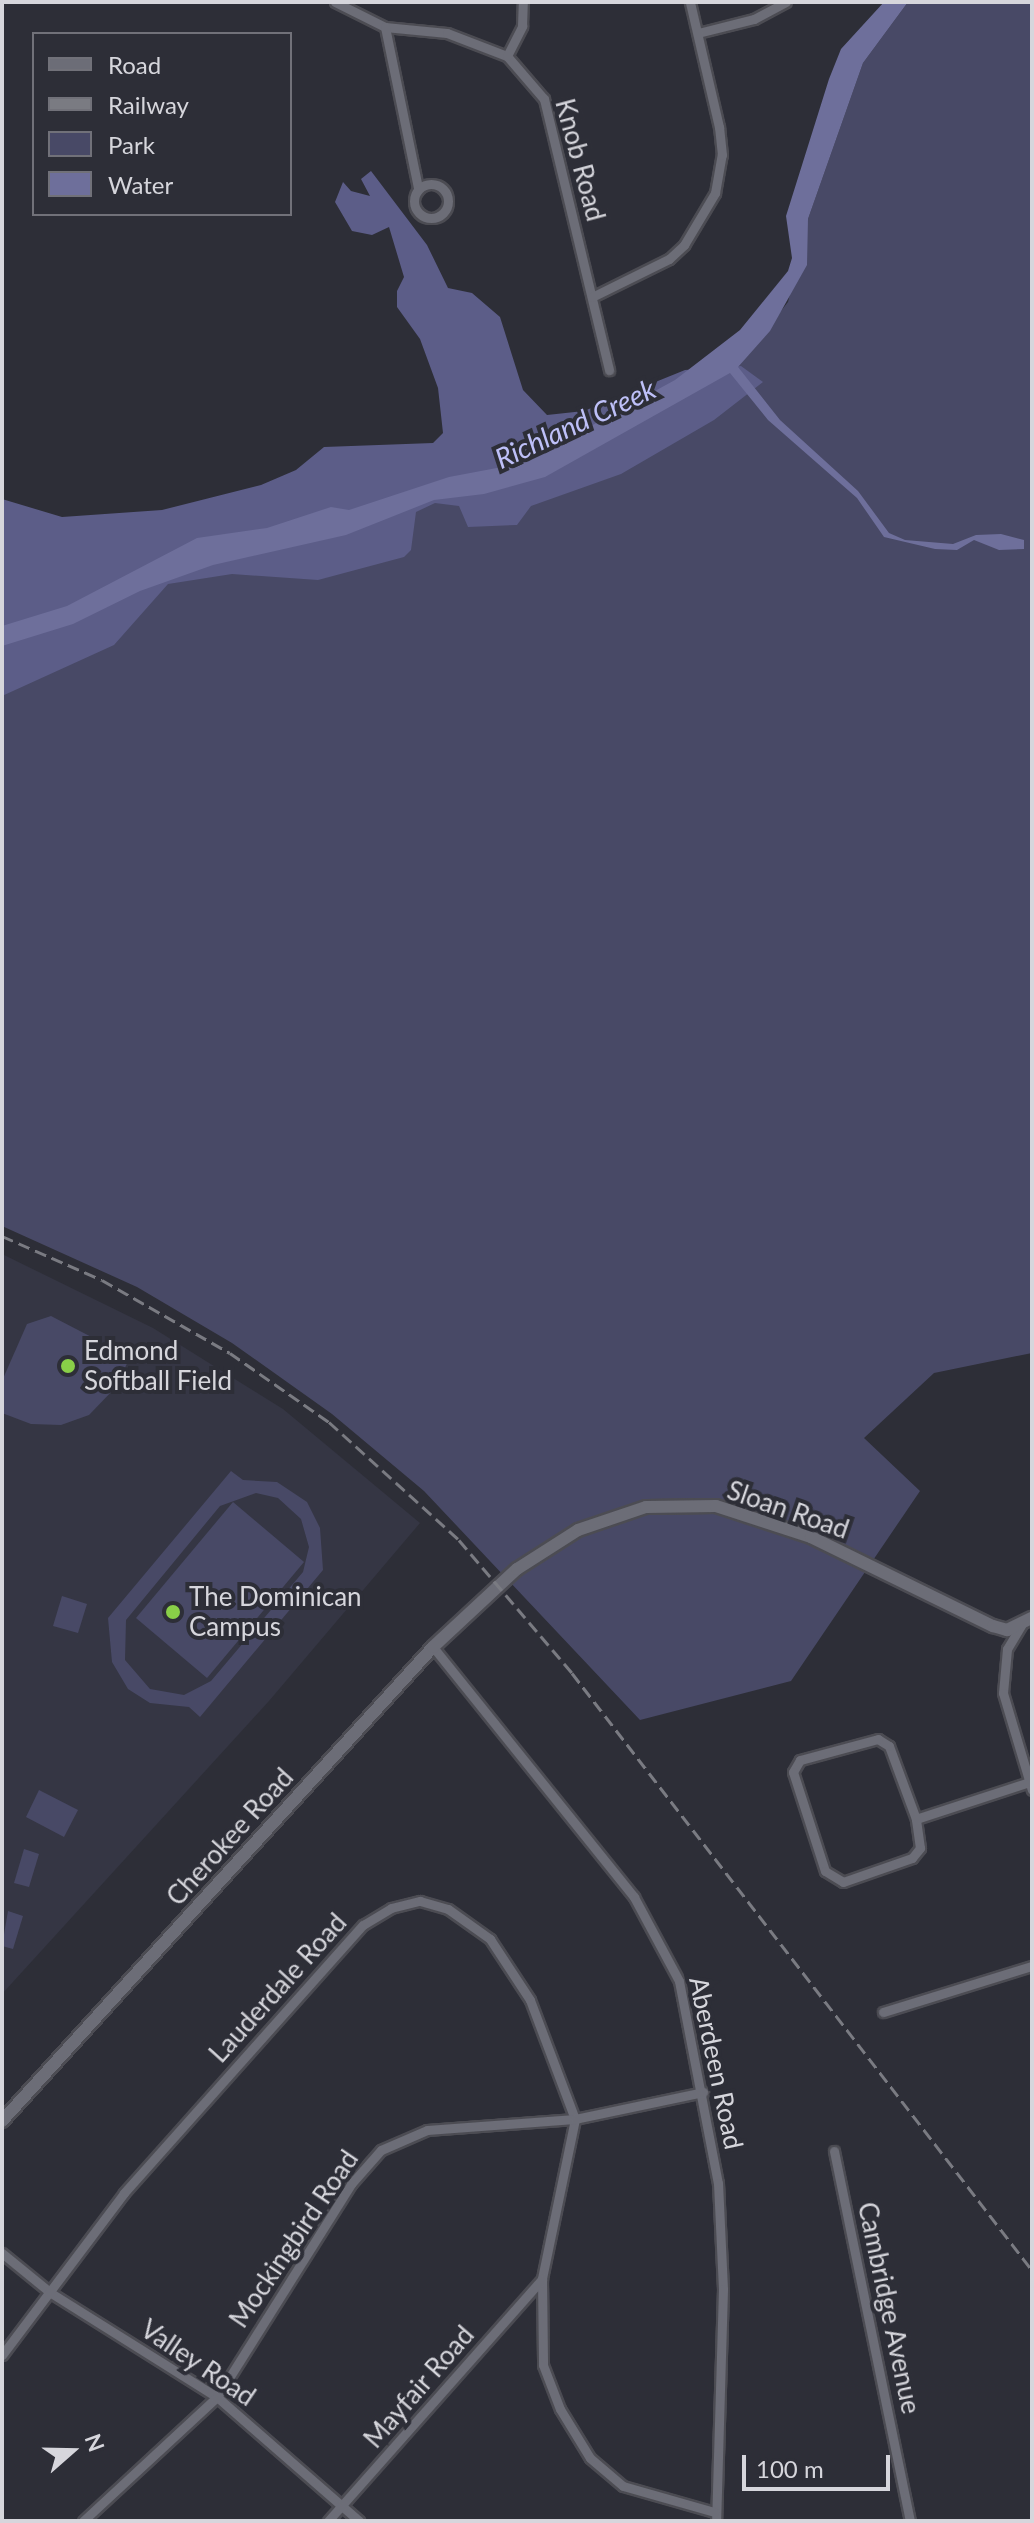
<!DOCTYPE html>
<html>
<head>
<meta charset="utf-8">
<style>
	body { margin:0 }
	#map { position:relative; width:1034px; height:2523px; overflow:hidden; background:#2d2e37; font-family:Lato,sans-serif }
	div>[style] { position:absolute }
	.built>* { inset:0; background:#353644 }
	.green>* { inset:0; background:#484966 }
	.forest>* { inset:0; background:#5c5d88 }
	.water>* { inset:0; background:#6e6f9b }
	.roads { filter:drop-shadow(2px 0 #4c4c53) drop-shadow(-2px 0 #4c4c53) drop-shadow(0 2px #4c4c53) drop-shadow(0 -2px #4c4c53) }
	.street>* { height:9px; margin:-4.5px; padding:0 4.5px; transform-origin:4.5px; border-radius:4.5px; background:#6c6d77 }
	.street>.ring { margin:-4.5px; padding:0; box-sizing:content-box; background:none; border:9px solid #6c6d77; border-radius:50% }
	.secondary>* { height:12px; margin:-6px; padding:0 6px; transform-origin:6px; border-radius:6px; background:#6c6d77 }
	.rail>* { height:3px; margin-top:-1.5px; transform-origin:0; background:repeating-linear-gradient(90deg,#7a7b82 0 12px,transparent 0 18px) }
	.dots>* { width:22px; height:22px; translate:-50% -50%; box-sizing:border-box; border:4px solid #2d2e37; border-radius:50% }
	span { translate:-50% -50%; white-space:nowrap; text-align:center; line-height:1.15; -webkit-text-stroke:8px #2d2e37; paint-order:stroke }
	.street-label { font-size:26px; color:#d6d6dc }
	.poi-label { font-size:26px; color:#d6d6dc }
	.left { translate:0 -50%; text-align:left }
	.water-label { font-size:28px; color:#bec0f8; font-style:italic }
	.frame { position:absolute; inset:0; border:4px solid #d6d6dc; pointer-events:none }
	.legend { position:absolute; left:32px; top:32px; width:260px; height:184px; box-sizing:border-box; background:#2d2e37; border:2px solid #717179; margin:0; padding:10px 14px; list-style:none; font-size:24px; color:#d6d6dc }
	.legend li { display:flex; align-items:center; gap:16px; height:40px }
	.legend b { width:40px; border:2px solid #717179 }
	.north { position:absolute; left:32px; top:2411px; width:80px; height:80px; -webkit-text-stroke:6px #2d2e37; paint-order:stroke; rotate:70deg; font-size:22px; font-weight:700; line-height:32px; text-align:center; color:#d6d6dc }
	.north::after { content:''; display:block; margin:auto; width:28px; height:36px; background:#d6d6dc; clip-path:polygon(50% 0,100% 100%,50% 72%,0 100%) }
	.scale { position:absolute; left:742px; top:2455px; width:148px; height:36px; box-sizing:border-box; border:4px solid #d6d6dc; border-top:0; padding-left:10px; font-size:24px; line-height:28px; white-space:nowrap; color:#d6d6dc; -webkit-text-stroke:6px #2d2e37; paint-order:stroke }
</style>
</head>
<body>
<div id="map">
	<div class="built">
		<div style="clip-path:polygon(2px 1254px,153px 1328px,283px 1409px,420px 1523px,269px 1701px,2px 1994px)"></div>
	</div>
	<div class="green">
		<div style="clip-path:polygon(908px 2px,1032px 2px,1032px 1353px,934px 1373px,864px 1438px,920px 1491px,791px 1681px,640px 1720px,424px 1491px,332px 1414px,232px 1343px,137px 1287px,2px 1226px,2px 646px,140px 591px,434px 500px,678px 405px,749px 352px,788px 302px,808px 219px,863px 63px)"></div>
		<div style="clip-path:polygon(51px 1316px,130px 1357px,116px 1387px,89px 1415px,61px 1425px,31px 1424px,2px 1413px,2px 1381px,27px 1324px)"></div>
		<div style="clip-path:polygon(evenodd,231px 1471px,243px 1480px,277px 1482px,307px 1502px,320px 1528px,323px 1570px,200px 1717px,189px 1707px,150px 1703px,128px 1689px,112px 1662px,108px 1618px,231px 1471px,256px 1493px,278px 1498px,301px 1519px,309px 1547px,303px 1572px,211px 1681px,184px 1695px,150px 1689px,125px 1660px,126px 1620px,220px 1506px,256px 1493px)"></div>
		<div style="clip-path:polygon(233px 1502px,304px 1562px,207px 1678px,136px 1618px)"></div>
		<div style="clip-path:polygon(62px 1596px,87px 1604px,78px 1633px,53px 1626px)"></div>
		<div style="clip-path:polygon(39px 1790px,78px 1810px,64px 1837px,26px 1817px)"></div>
		<div style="clip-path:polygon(24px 1849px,39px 1854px,29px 1887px,14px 1883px)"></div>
		<div style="clip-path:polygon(8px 1911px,23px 1916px,13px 1949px,2px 1946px)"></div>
	</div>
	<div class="forest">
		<div style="clip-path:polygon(371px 171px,427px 245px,448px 288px,472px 293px,500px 317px,523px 390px,547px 415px,584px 411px,685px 370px,741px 366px,763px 382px,714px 420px,621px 474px,531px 506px,517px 525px,468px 527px,459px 506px,435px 503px,416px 512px,411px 550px,404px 557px,318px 580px,232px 574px,168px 584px,114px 645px,2px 696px,2px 499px,62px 517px,162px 510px,261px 485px,296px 470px,324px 447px,433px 443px,443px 433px,438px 388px,420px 339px,397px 307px,397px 291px,404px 277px,389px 227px,372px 235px,352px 231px,335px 202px,343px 182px,351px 191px,370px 196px,361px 179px)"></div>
	</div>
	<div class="water">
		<div style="clip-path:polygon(884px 2px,908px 2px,863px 63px,808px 219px,807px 265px,770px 331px,738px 367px,780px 420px,858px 491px,889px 533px,905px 540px,953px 544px,976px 535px,1001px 534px,1024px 540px,1024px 549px,999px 550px,974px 540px,957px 550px,935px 549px,884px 537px,857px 498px,768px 420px,730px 373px,545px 477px,484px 494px,434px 500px,346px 535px,213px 565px,140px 591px,73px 624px,2px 646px,2px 626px,67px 606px,197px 538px,267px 528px,331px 507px,349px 510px,449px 477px,523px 463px,675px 380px,740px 330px,788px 271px,792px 258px,786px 216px,829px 79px,841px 49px)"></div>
	</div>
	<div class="roads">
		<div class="street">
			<div style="left:335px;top:2px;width:56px;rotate:26.6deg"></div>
			<div style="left:385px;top:27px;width:62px;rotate:5.5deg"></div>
			<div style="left:447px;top:33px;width:64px;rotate:21deg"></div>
			<div style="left:507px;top:56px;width:57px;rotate:49.3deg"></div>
			<div style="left:544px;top:99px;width:279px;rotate:76.5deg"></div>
			<div style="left:385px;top:27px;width:164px;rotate:78.4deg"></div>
			<div style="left:698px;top:33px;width:58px;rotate:-14deg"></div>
			<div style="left:754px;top:19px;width:36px;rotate:-28deg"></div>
			<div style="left:507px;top:56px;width:34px;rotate:-63deg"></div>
			<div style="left:522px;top:26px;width:24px;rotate:-88deg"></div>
			<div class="ring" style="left:414px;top:184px;width:25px;height:25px"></div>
			<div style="left:592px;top:297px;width:86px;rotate:-26.3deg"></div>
			<div style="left:669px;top:259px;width:21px;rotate:-43deg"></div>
			<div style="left:684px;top:245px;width:61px;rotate:-59.2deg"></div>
			<div style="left:715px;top:193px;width:39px;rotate:-80deg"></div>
			<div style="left:722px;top:155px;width:28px;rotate:-96deg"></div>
			<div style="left:719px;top:127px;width:128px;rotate:-103.1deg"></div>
			<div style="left:1022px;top:1624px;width:29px;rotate:121deg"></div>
			<div style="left:1007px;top:1649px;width:44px;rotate:95.2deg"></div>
			<div style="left:1003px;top:1693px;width:101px;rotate:73.4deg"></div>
			<div style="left:433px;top:1647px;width:321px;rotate:51.2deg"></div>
			<div style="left:634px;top:1897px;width:95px;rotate:61.8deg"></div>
			<div style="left:679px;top:1981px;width:206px;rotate:79.1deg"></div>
			<div style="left:718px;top:2183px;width:106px;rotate:87.3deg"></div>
			<div style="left:723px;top:2289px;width:232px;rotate:91.7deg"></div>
			<div style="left:916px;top:1819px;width:78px;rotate:-110.3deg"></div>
			<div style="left:889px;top:1746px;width:13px;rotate:-148deg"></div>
			<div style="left:878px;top:1739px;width:81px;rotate:164.9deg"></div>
			<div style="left:800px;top:1760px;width:14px;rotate:120deg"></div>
			<div style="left:793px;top:1772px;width:104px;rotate:72.1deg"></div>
			<div style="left:825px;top:1871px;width:21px;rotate:31deg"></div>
			<div style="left:843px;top:1882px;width:73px;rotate:-19.2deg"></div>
			<div style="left:912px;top:1858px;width:13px;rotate:-51deg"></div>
			<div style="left:920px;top:1848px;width:29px;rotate:-98deg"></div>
			<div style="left:916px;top:1819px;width:122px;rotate:-18.1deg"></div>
			<div style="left:883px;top:2012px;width:156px;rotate:-17.2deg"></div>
			<div style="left:834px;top:2151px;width:378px;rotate:78.4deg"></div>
			<div style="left:2px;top:2253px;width:63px;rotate:39.2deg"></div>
			<div style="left:51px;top:2293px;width:196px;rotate:32.1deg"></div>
			<div style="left:217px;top:2397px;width:189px;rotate:41.1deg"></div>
			<div style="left:2px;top:2355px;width:203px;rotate:-53deg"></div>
			<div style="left:124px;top:2193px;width:359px;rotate:-48.3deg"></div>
			<div style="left:363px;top:1925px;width:33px;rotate:-31deg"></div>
			<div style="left:391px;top:1908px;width:30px;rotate:-14deg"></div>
			<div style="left:420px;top:1901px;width:29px;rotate:16deg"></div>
			<div style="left:448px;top:1909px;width:52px;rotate:35.5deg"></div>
			<div style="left:490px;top:1939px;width:73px;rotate:56.7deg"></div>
			<div style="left:530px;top:2000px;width:127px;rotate:69.3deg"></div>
			<div style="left:575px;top:2119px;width:163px;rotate:101.7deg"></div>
			<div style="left:542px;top:2279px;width:86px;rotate:89.3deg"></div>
			<div style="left:543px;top:2365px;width:47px;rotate:68.9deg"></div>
			<div style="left:560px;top:2409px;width:57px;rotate:58.5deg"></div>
			<div style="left:590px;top:2458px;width:43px;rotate:40.3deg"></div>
			<div style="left:623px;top:2486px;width:95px;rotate:15.9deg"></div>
			<div style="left:83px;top:2521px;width:183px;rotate:-42.8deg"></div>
			<div style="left:217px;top:2397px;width:252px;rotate:-57.8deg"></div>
			<div style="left:351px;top:2184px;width:45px;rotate:-48.6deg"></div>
			<div style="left:381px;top:2150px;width:50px;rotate:-23.5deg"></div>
			<div style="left:427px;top:2130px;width:148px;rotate:-4.3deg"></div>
			<div style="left:575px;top:2119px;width:131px;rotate:-11.9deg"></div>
			<div style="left:328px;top:2521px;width:323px;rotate:-48.5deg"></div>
		</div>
		<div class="secondary">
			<div style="left:2px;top:2121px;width:641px;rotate:-47.72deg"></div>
			<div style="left:433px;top:1647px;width:115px;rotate:-42.9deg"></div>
			<div style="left:517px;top:1569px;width:72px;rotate:-32.6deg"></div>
			<div style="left:578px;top:1530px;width:72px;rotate:-18.7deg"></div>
			<div style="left:646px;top:1507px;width:70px;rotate:-0.8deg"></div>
			<div style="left:716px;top:1506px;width:100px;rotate:18.1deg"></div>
			<div style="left:811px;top:1537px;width:203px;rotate:26.1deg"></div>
			<div style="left:993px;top:1626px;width:15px;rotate:16deg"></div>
			<div style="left:1007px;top:1630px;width:28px;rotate:-26deg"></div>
		</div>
	</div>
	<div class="rail">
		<div style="left:2px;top:1236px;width:109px;rotate:23.7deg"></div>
		<div style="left:102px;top:1280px;width:147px;rotate:29.7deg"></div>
		<div style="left:230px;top:1353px;width:121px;rotate:34.9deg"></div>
		<div style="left:329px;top:1422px;width:176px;rotate:42.2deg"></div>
		<div style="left:459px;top:1540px;width:175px;rotate:49.6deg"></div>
		<div style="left:572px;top:1673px;width:754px;rotate:52.39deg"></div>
	</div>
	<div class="dots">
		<div style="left:68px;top:1366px;background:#89cf48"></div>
		<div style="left:173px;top:1612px;background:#89cf48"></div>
	</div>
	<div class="street-label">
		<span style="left:580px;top:160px;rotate:75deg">Knob Road</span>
		<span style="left:788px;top:1510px;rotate:19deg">Sloan Road</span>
		<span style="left:230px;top:1837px;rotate:-48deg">Cherokee Road</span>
		<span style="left:278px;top:1988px;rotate:-48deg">Lauderdale Road</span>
		<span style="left:716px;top:2063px;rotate:78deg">Aberdeen Road</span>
		<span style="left:294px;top:2239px;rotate:-56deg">Mockingbird Road</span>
		<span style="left:889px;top:2308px;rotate:78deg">Cambridge Avenue</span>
		<span style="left:198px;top:2363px;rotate:34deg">Valley Road</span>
		<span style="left:419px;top:2387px;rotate:-49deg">Mayfair Road</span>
	</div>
	<div class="poi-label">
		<span class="left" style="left:84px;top:1366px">Edmond<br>Softball Field</span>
		<span class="left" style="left:189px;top:1612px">The Dominican<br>Campus</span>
	</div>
	<div class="water-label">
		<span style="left:575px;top:423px;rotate:-25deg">Richland Creek</span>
	</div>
	<div class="frame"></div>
	<ul class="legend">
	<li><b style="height:10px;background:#6c6d77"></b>Road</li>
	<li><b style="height:10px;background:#7a7b82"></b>Railway</li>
	<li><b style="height:22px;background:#484966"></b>Park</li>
	<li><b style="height:22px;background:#6e6f9b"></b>Water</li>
	</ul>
	<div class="north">N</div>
	<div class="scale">100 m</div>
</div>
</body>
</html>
